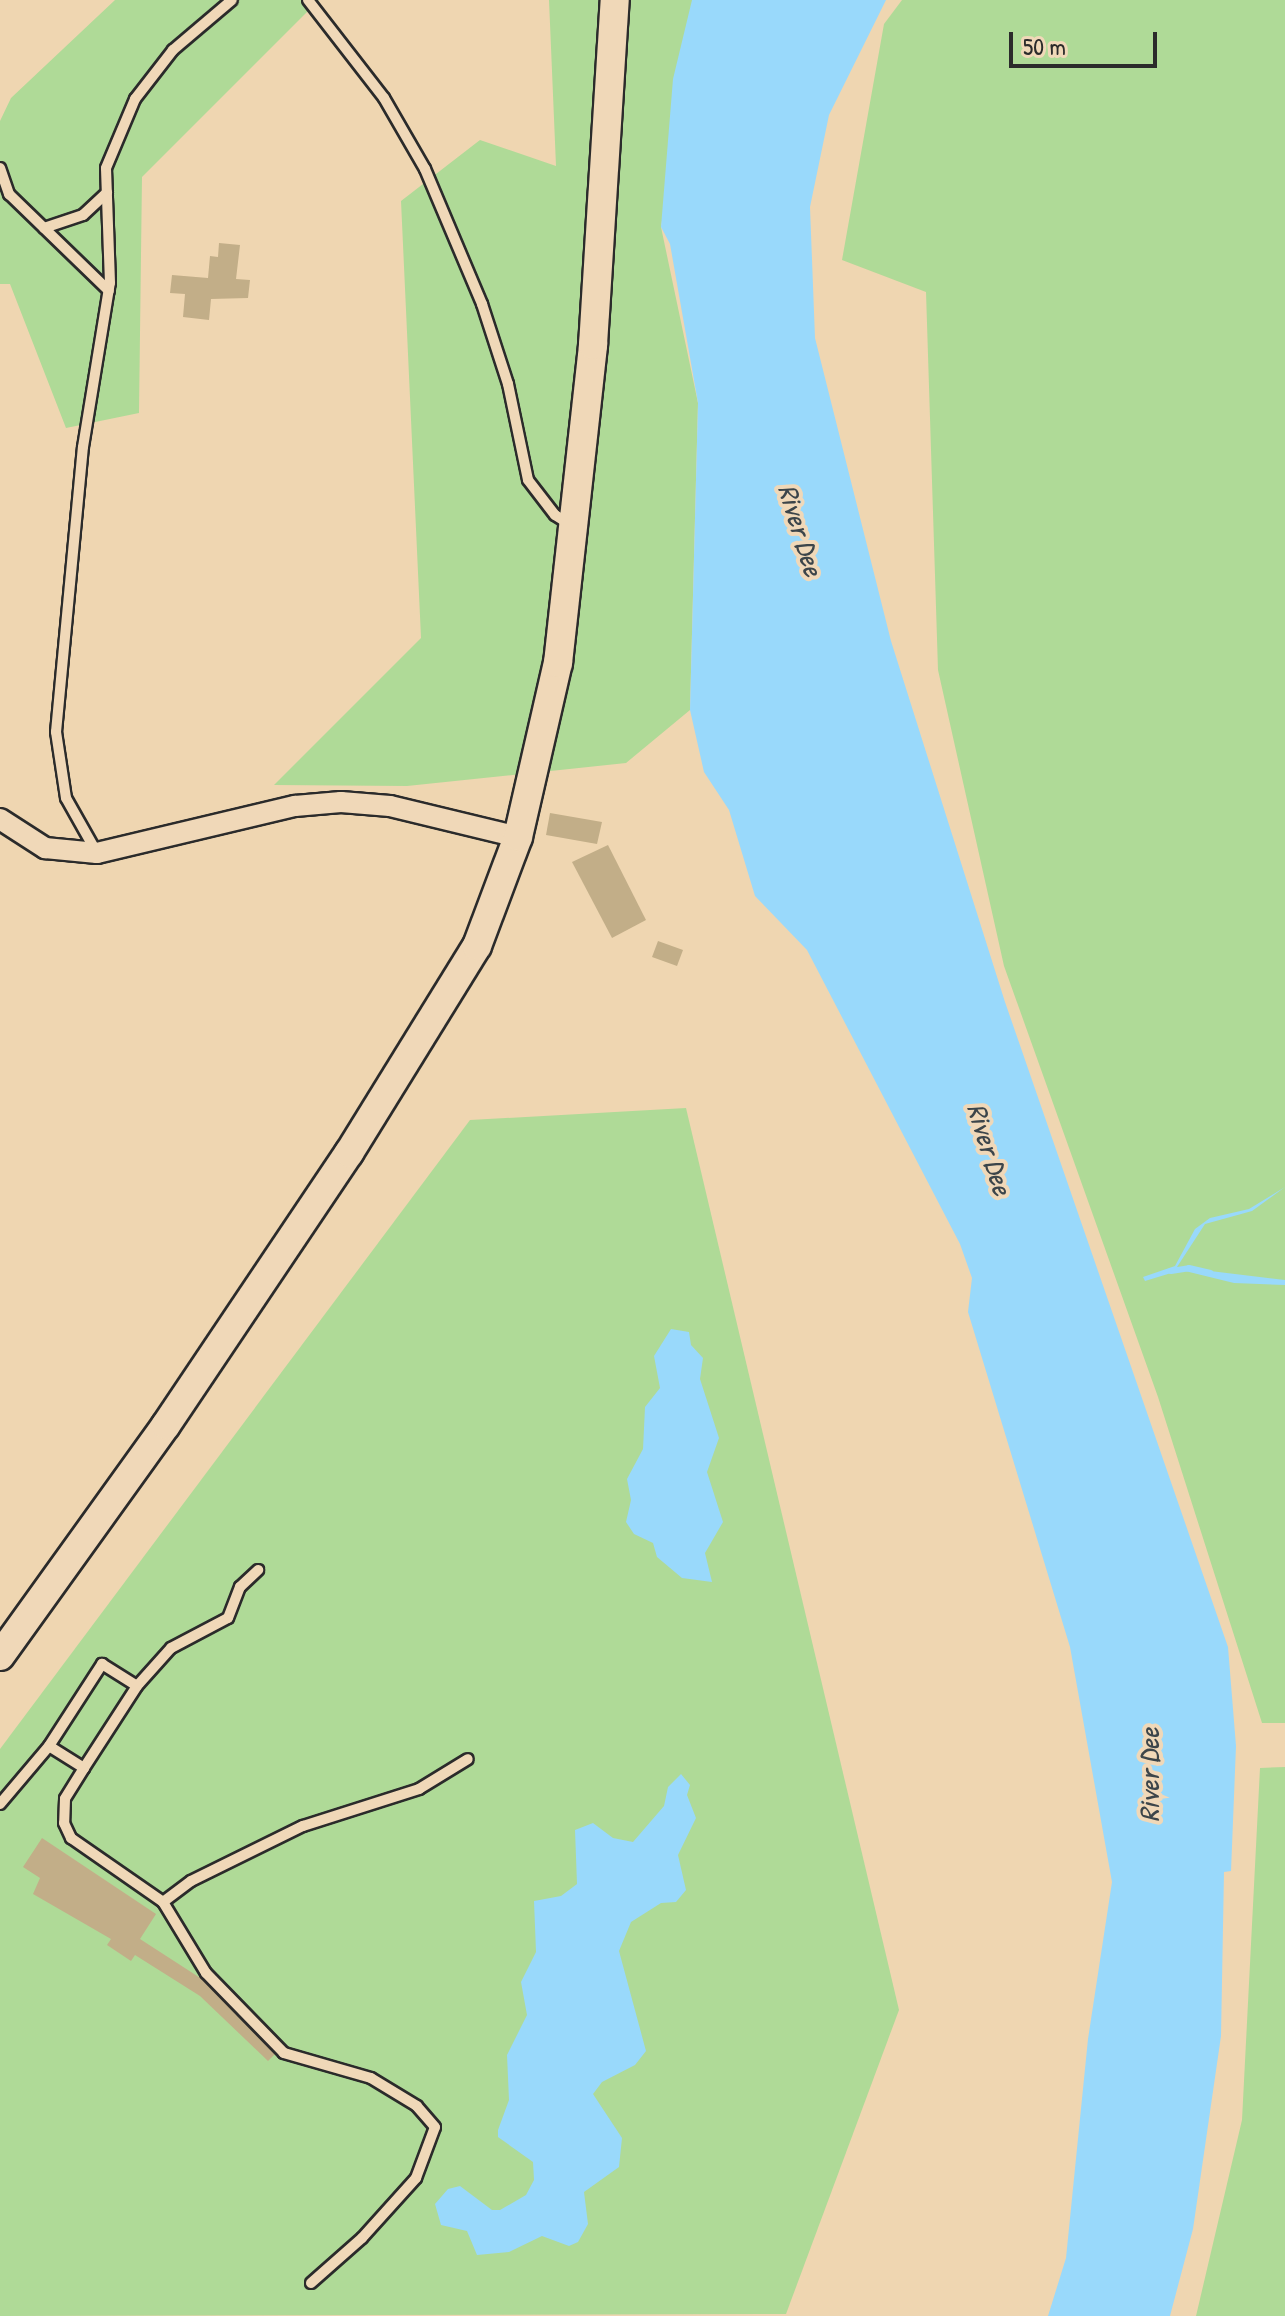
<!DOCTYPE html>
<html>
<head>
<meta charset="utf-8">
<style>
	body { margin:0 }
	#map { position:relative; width:1285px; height:2316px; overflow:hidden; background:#efd6b1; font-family:"Patrick Hand",sans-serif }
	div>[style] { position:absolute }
	.green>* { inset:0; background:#afda97 }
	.water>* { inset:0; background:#99d9fb }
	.stream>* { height:6px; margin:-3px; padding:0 3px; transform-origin:3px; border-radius:3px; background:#99d9fb }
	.building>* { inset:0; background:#c2ae88 }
	.roads { filter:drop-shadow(2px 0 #2b2b2b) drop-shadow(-2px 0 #2b2b2b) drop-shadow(0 2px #2b2b2b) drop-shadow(0 -2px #2b2b2b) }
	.service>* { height:10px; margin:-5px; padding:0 5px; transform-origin:5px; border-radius:5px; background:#f0d8b8 }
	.minor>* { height:20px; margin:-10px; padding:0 10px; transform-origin:10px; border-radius:10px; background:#f0d8b8 }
	.secondary>* { height:28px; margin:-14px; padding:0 14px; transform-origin:14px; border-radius:14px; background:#f0d8b8 }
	span { translate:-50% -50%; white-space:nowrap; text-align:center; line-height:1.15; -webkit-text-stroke:8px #f0d8b8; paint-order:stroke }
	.water-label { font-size:28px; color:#3c454a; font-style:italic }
	.scale { position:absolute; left:1009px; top:32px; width:148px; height:36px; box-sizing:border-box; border:4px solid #2b2b2b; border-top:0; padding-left:10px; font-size:24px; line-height:28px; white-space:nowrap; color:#2b2b2b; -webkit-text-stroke:6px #f0d8b8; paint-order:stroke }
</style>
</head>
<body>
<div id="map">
	<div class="green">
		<div style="clip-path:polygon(115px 0,319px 0,142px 177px,139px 413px,66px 428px,10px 284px,0 284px,0 121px,11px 98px)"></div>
		<div style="clip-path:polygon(549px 0,697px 0,661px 227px,698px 403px,690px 710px,626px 763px,407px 786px,274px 785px,421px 638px,401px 201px,480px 140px,556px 166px)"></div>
		<div style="clip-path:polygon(902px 0,1285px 0,1285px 1723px,1262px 1723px,1158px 1397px,1004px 966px,938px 670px,926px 292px,842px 260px,884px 24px)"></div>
		<div style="clip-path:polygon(686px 1108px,899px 2010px,786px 2314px,0 2316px,0 1749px,470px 1120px)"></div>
		<div style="clip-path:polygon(1285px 1767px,1285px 2316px,1196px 2316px,1242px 2120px,1260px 1768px)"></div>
	</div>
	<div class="water">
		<div style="clip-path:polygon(692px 0,886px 0,829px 115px,810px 207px,815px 338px,891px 641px,1005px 1002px,1228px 1647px,1236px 1746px,1231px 1871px,1224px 1872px,1221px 2036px,1193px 2229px,1170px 2316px,1048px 2316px,1066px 2258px,1088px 2039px,1112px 1882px,1070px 1647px,968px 1312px,972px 1278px,960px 1244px,807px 950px,755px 896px,729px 810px,704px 772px,690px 710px,698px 403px,670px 244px,661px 227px,673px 79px)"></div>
		<div style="clip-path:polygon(1285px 1187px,1252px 1211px,1205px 1224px,1177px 1267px,1285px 1280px,1285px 1285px,1234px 1283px,1181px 1270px,1145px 1281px,1143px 1277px,1175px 1266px,1195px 1229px,1210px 1218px,1249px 1209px)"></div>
		<div style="clip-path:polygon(671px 1329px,689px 1332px,691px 1345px,703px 1358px,700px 1379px,719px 1438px,707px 1472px,723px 1522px,705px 1553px,712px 1582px,682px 1578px,657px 1557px,653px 1543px,634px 1534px,626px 1522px,631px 1500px,627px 1479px,643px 1449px,645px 1407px,660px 1388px,654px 1356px)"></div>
		<div style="clip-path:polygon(681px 1774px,690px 1785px,687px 1795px,696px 1818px,678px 1855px,686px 1890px,676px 1902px,661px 1903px,631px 1922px,619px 1951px,646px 2051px,635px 2065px,602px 2082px,593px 2094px,622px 2138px,619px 2167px,584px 2192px,588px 2224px,578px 2242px,569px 2246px,542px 2236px,509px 2252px,477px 2255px,467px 2231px,441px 2225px,435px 2204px,448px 2189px,460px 2186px,492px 2210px,500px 2210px,526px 2195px,534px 2180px,533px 2162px,498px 2137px,498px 2130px,509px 2100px,507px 2055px,527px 2015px,521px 1982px,536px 1952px,534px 1901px,561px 1896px,577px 1884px,575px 1830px,593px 1823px,613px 1838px,633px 1842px,664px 1806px,668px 1787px)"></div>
	</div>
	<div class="stream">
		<div style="left:1171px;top:1271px;width:18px;rotate:-9deg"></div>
		<div style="left:1189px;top:1268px;width:22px;rotate:13deg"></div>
	</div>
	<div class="building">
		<div style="clip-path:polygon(219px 243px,240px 245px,236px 279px,250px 280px,248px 298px,211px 299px,209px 320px,183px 317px,185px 294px,170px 293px,172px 275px,208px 278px,210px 256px,218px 257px)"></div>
		<div style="clip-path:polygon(550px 813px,602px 822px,597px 844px,546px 835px)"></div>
		<div style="clip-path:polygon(608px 845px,646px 920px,612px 938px,572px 862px)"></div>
		<div style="clip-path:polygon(658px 941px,683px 950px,677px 966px,652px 957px)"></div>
		<div style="clip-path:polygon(42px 1838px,156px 1914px,140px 1939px,208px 1983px,279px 2050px,268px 2061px,200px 1996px,135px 1955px,131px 1961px,107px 1945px,111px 1939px,33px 1894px,40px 1878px,23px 1867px)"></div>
	</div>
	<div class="roads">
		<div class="service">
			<div style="left:308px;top:0;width:124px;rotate:52.2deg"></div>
			<div style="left:384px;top:98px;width:82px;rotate:60deg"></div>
			<div style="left:425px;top:169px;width:147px;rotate:67.1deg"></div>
			<div style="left:482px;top:304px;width:84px;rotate:72deg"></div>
			<div style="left:508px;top:384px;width:98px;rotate:78.2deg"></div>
			<div style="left:528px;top:480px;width:44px;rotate:52.4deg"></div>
			<div style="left:555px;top:515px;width:19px;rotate:32deg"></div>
			<div style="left:0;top:168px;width:28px;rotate:71deg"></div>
			<div style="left:9px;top:194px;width:139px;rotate:44.1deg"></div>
			<div style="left:44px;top:228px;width:41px;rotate:-18.4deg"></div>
			<div style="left:83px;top:215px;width:33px;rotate:-43deg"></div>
			<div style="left:97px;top:853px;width:63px;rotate:-119.4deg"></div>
			<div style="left:66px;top:798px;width:67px;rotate:-98.6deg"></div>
			<div style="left:56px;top:732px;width:286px;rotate:-84.6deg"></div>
			<div style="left:83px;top:447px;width:166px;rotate:-80.7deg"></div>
			<div style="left:110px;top:283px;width:115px;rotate:-92deg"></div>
			<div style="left:106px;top:168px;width:75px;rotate:-67.2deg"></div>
			<div style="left:135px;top:99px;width:62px;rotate:-52.2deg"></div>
			<div style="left:173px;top:50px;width:77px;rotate:-40.3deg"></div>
			<div style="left:137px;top:1686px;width:51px;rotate:-48.2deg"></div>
			<div style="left:171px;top:1648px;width:64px;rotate:-27.8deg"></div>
			<div style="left:228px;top:1618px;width:33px;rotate:-69deg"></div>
			<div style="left:240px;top:1587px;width:25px;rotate:-43deg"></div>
			<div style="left:84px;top:1768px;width:36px;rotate:122deg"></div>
			<div style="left:65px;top:1799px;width:24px;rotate:92deg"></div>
			<div style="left:64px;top:1823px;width:17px;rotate:65deg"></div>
			<div style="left:71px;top:1838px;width:112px;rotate:34.8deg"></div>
			<div style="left:0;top:1804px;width:76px;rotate:-49.8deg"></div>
			<div style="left:49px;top:1746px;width:98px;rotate:-57.1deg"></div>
			<div style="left:102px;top:1664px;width:41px;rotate:32.2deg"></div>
			<div style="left:137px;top:1686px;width:98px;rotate:122.9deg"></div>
			<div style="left:84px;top:1768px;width:41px;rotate:-147.8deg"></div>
			<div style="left:311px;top:2283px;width:68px;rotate:-41.4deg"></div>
			<div style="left:362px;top:2238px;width:81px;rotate:-48deg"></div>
			<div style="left:416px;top:2178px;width:54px;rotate:-69.6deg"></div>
			<div style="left:435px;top:2127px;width:28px;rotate:-131deg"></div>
			<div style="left:417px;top:2106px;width:54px;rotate:-148.7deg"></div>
			<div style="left:371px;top:2078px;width:91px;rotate:-164deg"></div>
			<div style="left:284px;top:2053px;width:112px;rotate:-134.3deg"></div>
			<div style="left:206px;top:1973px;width:83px;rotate:-121.2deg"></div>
			<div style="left:163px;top:1902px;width:35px;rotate:-37deg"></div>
			<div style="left:191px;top:1881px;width:125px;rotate:-26.2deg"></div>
			<div style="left:303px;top:1826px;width:122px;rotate:-17.7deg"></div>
			<div style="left:419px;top:1789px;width:57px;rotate:-31.5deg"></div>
		</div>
		<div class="minor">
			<div style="left:0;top:819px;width:54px;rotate:32.8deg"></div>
			<div style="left:45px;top:848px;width:52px;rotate:5.5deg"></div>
			<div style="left:97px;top:853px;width:204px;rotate:-13.4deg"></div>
			<div style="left:295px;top:806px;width:46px;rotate:-5deg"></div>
			<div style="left:341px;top:802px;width:49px;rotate:4.7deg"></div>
			<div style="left:390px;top:806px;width:132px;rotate:13.6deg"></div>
		</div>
		<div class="secondary">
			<div style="left:0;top:1656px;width:284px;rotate:-54.3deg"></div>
			<div style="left:166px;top:1425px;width:328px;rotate:-56.1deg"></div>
			<div style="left:349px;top:1153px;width:243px;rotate:-58.3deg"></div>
			<div style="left:477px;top:946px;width:116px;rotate:-69.4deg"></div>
			<div style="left:518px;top:837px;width:179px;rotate:-77.1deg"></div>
			<div style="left:558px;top:663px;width:320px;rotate:-83.7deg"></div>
			<div style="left:593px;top:345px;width:346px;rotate:-86.4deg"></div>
		</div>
	</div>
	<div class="water-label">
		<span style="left:801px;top:530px;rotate:73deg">River Dee</span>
		<span style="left:990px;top:1149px;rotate:73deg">River Dee</span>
		<span style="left:1149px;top:1775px;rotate:-90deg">River Dee</span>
	</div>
	<div class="scale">50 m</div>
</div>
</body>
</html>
